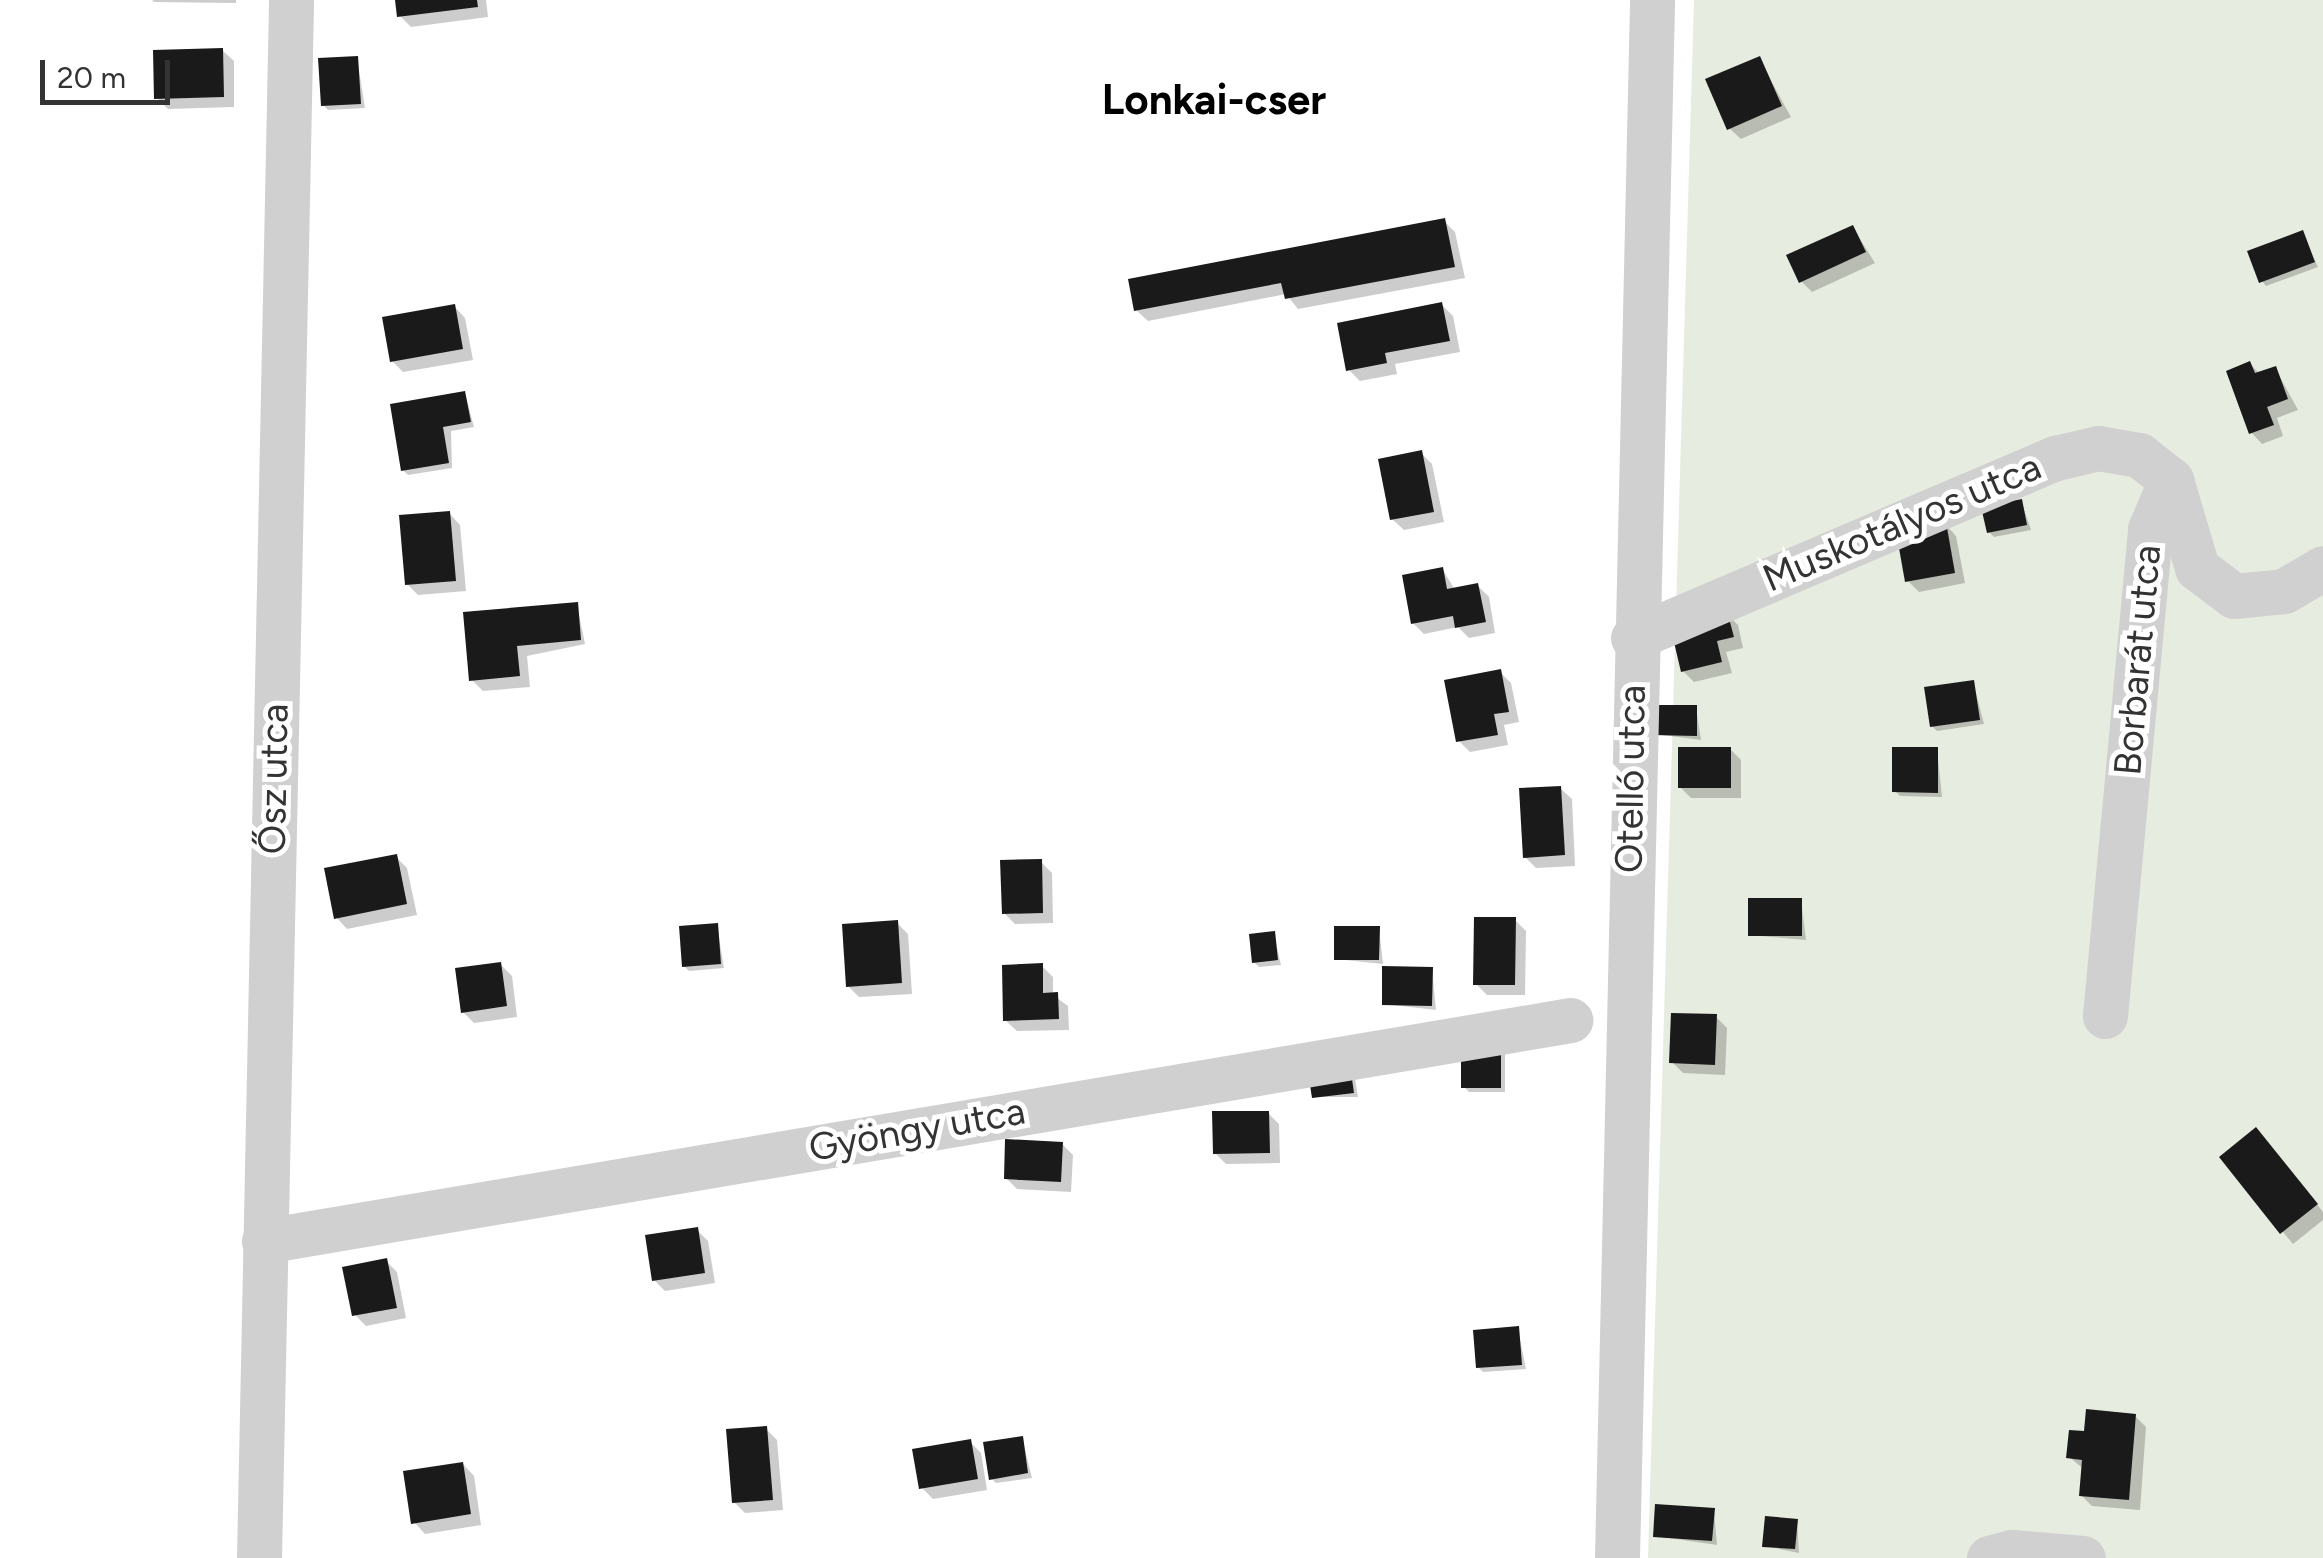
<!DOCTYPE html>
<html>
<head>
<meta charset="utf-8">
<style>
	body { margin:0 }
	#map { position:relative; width:2323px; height:1558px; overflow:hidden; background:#fff; font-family:Figtree,sans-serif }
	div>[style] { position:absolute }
	.green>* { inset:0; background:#e6ecdf }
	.shadow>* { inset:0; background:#0003 }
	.building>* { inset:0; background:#1a1a1a }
	.street>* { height:45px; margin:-22.5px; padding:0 22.5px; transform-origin:22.5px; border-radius:22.5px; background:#d0d0d0 }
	span { translate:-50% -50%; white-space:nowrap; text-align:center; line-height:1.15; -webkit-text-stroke:10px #fff; paint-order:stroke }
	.street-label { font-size:38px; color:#333 }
	.quarter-label { font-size:42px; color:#000; font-weight:700 }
	.scale { position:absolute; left:40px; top:60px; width:130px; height:45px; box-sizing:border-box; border:5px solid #333; border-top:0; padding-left:12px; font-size:30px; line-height:35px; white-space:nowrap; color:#333; -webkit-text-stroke:8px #fff; paint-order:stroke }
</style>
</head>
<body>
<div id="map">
	<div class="green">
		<div style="clip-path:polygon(1694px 0,2323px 0,2323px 1558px,1648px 1558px)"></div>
	</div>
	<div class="shadow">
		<div style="clip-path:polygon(152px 0,236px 0,236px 3px,154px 2px)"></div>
		<div style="clip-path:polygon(398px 0,486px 0,488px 17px,411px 27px,400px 16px)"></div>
		<div style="clip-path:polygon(222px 50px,234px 61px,234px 107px,168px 109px,157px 98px)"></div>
		<div style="clip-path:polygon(357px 58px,365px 108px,328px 110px,323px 105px)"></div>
		<div style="clip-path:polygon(1759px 59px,1791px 117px,1741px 139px,1729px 128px)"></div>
		<div style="clip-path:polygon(1444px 221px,1455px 232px,1465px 278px,1298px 309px,1286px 294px,1148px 321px,1136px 310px)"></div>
		<div style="clip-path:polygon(1853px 228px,1875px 263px,1812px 292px,1801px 281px)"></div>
		<div style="clip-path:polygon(2302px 233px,2318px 267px,2266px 286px,2262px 281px)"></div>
		<div style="clip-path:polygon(1442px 305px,1453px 316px,1460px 352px,1395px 364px,1397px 374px,1360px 381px,1349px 370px)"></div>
		<div style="clip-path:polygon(454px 306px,465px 318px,473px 360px,403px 372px,392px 361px)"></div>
		<div style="clip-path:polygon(2250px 364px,2260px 374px,2275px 368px,2298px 410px,2277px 418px,2283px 436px,2262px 444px,2251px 432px)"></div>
		<div style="clip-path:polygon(465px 393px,474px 427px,451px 431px,452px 468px,408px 475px,403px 470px)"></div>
		<div style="clip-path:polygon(1421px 453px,1432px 464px,1444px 522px,1404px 530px,1392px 519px)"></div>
		<div style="clip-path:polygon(2021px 501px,2031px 530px,1994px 537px,1989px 532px)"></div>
		<div style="clip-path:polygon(449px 513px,460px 525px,466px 591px,418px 595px,407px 584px)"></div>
		<div style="clip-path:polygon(1945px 524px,1956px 536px,1965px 583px,1919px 592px,1908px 581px)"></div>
		<div style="clip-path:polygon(1443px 570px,1455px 590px,1477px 585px,1489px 597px,1495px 633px,1469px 638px,1458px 627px,1424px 634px,1413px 623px)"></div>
		<div style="clip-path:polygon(577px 605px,585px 644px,527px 656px,530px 687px,483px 691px,471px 679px,466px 615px)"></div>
		<div style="clip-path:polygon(1727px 614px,1738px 625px,1743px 648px,1726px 652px,1732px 673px,1694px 682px,1683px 671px)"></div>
		<div style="clip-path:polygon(1500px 672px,1511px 683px,1519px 722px,1504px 725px,1508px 745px,1470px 752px,1459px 741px)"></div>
		<div style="clip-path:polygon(1973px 682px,1984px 724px,1937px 731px,1932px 726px)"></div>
		<div style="clip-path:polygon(1696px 708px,1701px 740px,1654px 734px)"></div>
		<div style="clip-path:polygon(1730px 749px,1741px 760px,1741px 798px,1691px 798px,1680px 787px)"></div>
		<div style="clip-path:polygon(1937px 749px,1942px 797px,1900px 796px,1895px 791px)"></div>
		<div style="clip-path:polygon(1560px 788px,1572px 799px,1575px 866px,1536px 868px,1525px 857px)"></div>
		<div style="clip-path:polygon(396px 857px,407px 868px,417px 915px,347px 929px,336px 917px)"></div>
		<div style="clip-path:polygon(1041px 862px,1052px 873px,1053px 923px,1015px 924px,1004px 913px)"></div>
		<div style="clip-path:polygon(1801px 900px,1806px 940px,1750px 935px)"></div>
		<div style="clip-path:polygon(1515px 920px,1526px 931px,1525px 995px,1487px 995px,1476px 984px)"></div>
		<div style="clip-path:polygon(897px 923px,908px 934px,912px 994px,859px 997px,848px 986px)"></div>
		<div style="clip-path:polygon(717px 926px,724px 968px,689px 971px,684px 966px)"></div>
		<div style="clip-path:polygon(1379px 928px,1383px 964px,1336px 959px)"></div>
		<div style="clip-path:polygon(1274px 934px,1281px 965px,1259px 967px,1254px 962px)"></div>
		<div style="clip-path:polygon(500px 964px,512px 976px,517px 1017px,474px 1023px,463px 1012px)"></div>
		<div style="clip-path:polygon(1042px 966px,1053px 977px,1053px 995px,1068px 1006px,1069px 1030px,1017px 1031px,1005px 1020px)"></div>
		<div style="clip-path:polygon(1432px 969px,1436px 1010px,1384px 1004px)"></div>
		<div style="clip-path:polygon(1716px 1017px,1727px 1028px,1725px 1075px,1683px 1073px,1672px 1062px)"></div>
		<div style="clip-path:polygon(1505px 1051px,1505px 1092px,1469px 1092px,1464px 1087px)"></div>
		<div style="clip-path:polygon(1354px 1073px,1358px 1097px,1315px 1097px)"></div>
		<div style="clip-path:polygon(1268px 1113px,1279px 1124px,1280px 1163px,1226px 1164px,1215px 1153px)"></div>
		<div style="clip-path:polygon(2267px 1142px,2323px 1212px,2323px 1220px,2293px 1244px,2222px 1158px)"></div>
		<div style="clip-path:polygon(1062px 1144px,1073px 1155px,1071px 1192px,1017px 1189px,1006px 1178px)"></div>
		<div style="clip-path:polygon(697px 1230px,708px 1241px,715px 1283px,665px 1291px,654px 1280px)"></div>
		<div style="clip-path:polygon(386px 1261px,397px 1272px,406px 1318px,366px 1326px,355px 1315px)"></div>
		<div style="clip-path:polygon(1518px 1329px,1526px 1369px,1483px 1372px,1478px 1367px)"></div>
		<div style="clip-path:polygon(2135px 1416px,2146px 1427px,2140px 1510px,2092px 1506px,2081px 1495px,2084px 1469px,2069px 1457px,2086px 1434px)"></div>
		<div style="clip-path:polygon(766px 1429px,777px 1440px,783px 1510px,745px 1513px,734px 1502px)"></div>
		<div style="clip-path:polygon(1022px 1438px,1032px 1478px,996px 1483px,991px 1478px)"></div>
		<div style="clip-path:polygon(970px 1442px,981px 1453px,987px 1490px,933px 1499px,922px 1488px)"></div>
		<div style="clip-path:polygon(463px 1464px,474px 1476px,481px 1525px,425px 1534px,414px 1522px)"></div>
		<div style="clip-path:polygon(1714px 1511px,1717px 1545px,1655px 1536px)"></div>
		<div style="clip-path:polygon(1797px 1521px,1799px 1553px,1765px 1546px)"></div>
	</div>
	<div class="building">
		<div style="clip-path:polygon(395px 0,477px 0,478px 7px,397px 17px)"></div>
		<div style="clip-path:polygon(223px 48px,224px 97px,154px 99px,153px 50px)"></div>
		<div style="clip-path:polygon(358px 56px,361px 104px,321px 106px,318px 58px)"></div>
		<div style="clip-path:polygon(1760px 56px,1782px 106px,1727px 130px,1705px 79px)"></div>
		<div style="clip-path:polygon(1445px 218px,1455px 267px,1285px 299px,1281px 283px,1134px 311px,1128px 279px)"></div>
		<div style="clip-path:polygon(1853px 225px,1866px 252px,1799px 283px,1786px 255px)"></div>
		<div style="clip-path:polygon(2303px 230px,2315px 262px,2259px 283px,2247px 251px)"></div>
		<div style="clip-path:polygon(1442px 302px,1450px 341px,1385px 353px,1387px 363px,1346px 371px,1337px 323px)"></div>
		<div style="clip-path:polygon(455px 304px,463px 349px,390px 362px,382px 317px)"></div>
		<div style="clip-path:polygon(2250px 361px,2255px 373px,2276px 366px,2288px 399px,2267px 407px,2274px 425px,2249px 434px,2226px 371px)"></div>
		<div style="clip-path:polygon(465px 391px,471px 422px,443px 427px,449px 463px,401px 471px,390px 404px)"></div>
		<div style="clip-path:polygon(1422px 450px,1434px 512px,1390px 520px,1378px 459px)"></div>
		<div style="clip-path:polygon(2022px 499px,2027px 525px,1987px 533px,1981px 507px)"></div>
		<div style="clip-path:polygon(450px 511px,456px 581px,405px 585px,399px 515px)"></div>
		<div style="clip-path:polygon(1946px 522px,1955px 573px,1905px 582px,1896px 531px)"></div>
		<div style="clip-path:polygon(1443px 567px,1447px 589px,1478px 583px,1486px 622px,1455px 628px,1453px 616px,1411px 624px,1402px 575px)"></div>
		<div style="clip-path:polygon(578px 602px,581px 640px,517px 646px,520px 676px,469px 681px,463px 612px)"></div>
		<div style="clip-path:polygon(1727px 611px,1734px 637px,1717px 641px,1722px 662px,1681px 672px,1670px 625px)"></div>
		<div style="clip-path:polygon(1501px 669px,1509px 712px,1494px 714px,1498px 735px,1456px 742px,1444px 680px)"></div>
		<div style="clip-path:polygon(1974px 680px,1980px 720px,1930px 727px,1924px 687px)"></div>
		<div style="clip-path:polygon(1652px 705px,1697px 705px,1697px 736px,1652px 735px)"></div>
		<div style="clip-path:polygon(1678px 747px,1731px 747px,1731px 788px,1678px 788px)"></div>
		<div style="clip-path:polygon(1892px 747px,1938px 747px,1938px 793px,1892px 792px)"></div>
		<div style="clip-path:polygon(1561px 786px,1565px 855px,1523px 858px,1519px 788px)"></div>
		<div style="clip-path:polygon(397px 854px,407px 904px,334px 919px,324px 868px)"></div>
		<div style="clip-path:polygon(1042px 859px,1043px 913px,1002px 914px,1000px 860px)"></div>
		<div style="clip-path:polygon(1748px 898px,1802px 898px,1802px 936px,1748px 936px)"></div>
		<div style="clip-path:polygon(1474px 917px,1516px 917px,1515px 985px,1473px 985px)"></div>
		<div style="clip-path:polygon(898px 920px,902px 983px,846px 987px,842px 924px)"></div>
		<div style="clip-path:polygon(718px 923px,721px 964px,682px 967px,679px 926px)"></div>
		<div style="clip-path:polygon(1334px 926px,1380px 926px,1379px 960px,1334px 960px)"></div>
		<div style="clip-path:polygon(1275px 931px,1278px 960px,1252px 963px,1249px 934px)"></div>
		<div style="clip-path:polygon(501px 962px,507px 1006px,461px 1013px,455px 968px)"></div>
		<div style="clip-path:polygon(1043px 963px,1043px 993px,1058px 992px,1059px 1019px,1003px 1021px,1002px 965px)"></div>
		<div style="clip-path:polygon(1382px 966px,1433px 967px,1432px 1006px,1382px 1005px)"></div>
		<div style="clip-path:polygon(1671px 1013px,1717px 1014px,1715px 1065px,1669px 1063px)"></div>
		<div style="clip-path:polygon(1461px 1044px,1501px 1044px,1501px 1088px,1461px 1088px)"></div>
		<div style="clip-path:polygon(1350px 1065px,1354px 1093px,1312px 1098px,1308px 1072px)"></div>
		<div style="clip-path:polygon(1212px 1111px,1269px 1111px,1270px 1153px,1213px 1154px)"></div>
		<div style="clip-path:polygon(2256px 1127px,2318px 1204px,2280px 1234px,2219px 1157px)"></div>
		<div style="clip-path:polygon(1005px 1139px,1063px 1142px,1061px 1182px,1004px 1179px)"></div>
		<div style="clip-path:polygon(698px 1227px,705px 1273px,652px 1281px,645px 1235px)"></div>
		<div style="clip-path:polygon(387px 1258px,397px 1308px,352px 1316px,342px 1267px)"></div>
		<div style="clip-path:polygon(1519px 1326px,1522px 1365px,1476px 1368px,1473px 1330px)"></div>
		<div style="clip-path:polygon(2086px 1409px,2136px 1414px,2129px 1500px,2079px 1496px,2082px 1460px,2066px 1458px,2069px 1430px,2084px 1431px)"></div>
		<div style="clip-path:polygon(767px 1426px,773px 1500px,732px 1503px,726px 1429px)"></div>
		<div style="clip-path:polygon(1023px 1436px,1028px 1473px,989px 1480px,983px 1442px)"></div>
		<div style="clip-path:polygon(971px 1439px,978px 1479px,919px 1489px,912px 1449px)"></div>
		<div style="clip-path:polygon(463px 1462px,471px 1514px,411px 1524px,403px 1471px)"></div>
		<div style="clip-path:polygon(1655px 1504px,1715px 1508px,1712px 1541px,1653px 1537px)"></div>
		<div style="clip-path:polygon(1765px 1516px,1798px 1519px,1795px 1549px,1762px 1547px)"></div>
	</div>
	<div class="street">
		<div style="left:2171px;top:480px;width:92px;rotate:73.5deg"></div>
		<div style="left:2197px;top:568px;width:46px;rotate:37.1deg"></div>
		<div style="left:2234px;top:596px;width:50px;rotate:-5.7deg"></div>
		<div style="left:2284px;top:591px;width:45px;rotate:-30.5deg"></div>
		<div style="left:1633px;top:638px;width:460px;rotate:-23.1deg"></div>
		<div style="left:2056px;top:458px;width:43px;rotate:-13.4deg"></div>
		<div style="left:2098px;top:448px;width:42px;rotate:9.7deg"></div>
		<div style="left:2139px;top:455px;width:41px;rotate:38deg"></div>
		<div style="left:2105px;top:1016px;width:489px;rotate:-84.7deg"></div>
		<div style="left:2150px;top:529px;width:53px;rotate:-66.8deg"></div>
		<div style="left:264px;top:1241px;width:1325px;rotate:-9.6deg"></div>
		<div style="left:259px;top:1558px;width:1558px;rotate:-88.82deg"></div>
		<div style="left:1617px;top:1558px;width:1558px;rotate:-88.71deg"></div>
		<div style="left:1989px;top:1558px;width:24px;rotate:-15deg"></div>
		<div style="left:2012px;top:1552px;width:71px;rotate:4.8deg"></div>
	</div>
	<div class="street-label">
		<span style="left:1902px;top:523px;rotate:-23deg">Muskotályos utca</span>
		<span style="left:2138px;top:660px;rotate:-85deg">Borbarát utca</span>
		<span style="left:274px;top:779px;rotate:-89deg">Ősz utca</span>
		<span style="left:1631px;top:779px;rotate:-89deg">Otelló utca</span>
		<span style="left:917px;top:1130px;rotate:-10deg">Gyöngy utca</span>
	</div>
	<div class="quarter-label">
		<span style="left:1214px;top:100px">Lonkai-cser</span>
	</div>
	<div class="scale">20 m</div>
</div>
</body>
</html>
